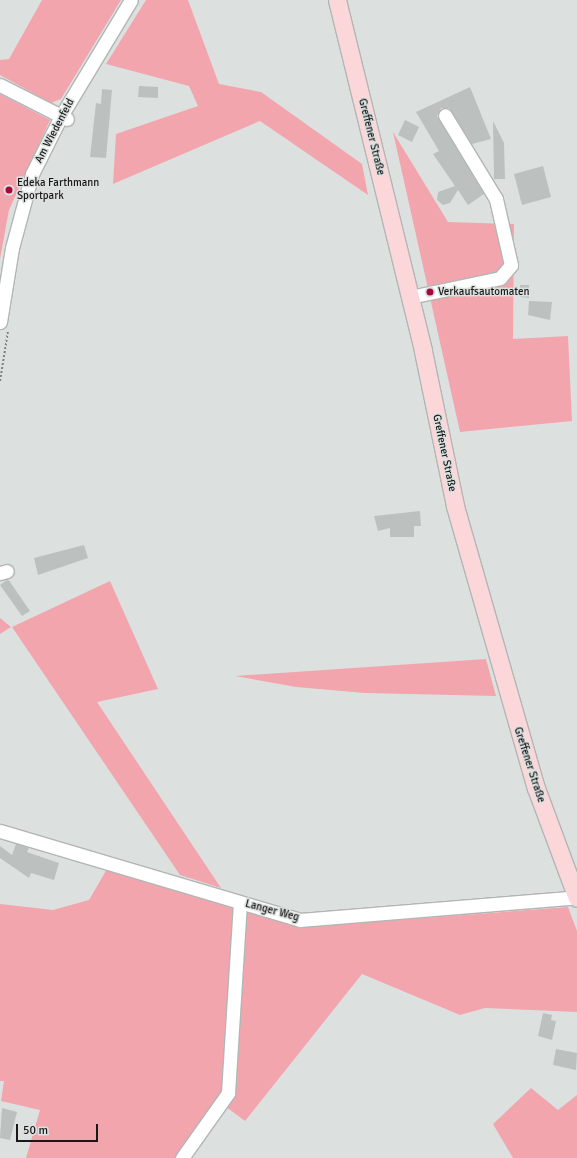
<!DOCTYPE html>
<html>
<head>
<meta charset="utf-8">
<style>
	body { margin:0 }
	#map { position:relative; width:577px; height:1158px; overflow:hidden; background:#dce1e0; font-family:Signika,sans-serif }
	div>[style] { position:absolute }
	.green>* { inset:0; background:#f3a5ad }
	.building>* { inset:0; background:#bcc1c0 }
	.path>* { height:2px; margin-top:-1px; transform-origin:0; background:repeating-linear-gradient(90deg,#7d8180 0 2px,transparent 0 4px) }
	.roads { filter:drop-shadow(1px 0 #b1b6b5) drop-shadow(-1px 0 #b1b6b5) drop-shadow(0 1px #b1b6b5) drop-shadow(0 -1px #b1b6b5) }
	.minor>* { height:13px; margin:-6.5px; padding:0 6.5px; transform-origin:6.5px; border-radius:6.5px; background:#fff }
	.major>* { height:17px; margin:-8.5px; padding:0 8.5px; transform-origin:8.5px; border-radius:8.5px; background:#fcd7da }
	.dots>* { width:11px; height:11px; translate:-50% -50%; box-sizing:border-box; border:2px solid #dce1e0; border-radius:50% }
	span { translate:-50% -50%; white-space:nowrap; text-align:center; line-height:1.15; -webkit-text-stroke:3px #dce1e0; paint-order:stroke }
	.street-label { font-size:11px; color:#171919 }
	.poi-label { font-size:11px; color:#171919 }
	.left { translate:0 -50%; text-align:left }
	.scale { position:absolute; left:16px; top:1124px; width:82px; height:18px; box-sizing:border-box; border:2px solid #171919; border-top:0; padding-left:5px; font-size:12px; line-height:14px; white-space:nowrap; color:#171919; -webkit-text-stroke:3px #dce1e0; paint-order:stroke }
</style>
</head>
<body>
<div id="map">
	<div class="green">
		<div style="clip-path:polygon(42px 0,121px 0,61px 99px,51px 103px,0 75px,0 60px,9px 59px)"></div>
		<div style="clip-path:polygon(146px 0,188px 0,219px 84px,261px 92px,362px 164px,368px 195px,260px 121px,113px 184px,116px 134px,198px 106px,189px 86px,106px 64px)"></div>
		<div style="clip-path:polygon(0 94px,50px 120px,9px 210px,0 259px)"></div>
		<div style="clip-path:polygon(393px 132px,448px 222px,514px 224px,513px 339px,568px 336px,572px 421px,460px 432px)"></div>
		<div style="clip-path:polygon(110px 581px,158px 689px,97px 702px,221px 888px,180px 875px,12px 627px)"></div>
		<div style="clip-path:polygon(0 618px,11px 627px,0 634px)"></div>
		<div style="clip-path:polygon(486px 659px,496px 696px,365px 693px,296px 687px,235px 676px)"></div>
		<div style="clip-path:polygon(107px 869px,236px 907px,223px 1095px,177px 1158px,26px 1158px,40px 1110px,1px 1101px,4px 1081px,0 1081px,0 904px,53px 910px,89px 900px)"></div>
		<div style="clip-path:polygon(568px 907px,577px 931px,577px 1012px,485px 1008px,460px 1015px,362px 974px,245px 1121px,225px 1106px,236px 1081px,245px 911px,305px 927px)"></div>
		<div style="clip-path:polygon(531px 1088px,558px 1110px,577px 1095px,577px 1158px,513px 1158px,493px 1124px)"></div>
	</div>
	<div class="building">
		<div style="clip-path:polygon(139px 86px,158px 87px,158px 98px,138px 97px)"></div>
		<div style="clip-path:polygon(470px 87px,491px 139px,472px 144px,449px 108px,441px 108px,437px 116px,484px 194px,468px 205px,458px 190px,450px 203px,443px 205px,437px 200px,438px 192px,455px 186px,433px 154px,439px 151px,416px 112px)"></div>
		<div style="clip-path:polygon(102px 89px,112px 90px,106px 158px,90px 157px,96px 103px,101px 104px)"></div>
		<div style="clip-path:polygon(405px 120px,419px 127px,412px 142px,398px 135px)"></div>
		<div style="clip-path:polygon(493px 121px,504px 143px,505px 179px,494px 179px)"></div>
		<div style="clip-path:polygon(543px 166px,551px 197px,522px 205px,514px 174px)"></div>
		<div style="clip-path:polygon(520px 285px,529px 285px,529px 298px,520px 297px)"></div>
		<div style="clip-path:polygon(529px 301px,552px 302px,550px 320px,528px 315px)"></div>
		<div style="clip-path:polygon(420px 511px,421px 526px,414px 526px,414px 537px,390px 537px,390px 528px,378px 531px,374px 516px)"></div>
		<div style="clip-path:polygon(84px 545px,88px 558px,38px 575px,34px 558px)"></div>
		<div style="clip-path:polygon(8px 579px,30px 611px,22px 616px,0 585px)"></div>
		<div style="clip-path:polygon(16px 844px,29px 848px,27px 852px,59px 863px,54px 880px,31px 873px,29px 878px,0 858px,0 846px,12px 855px)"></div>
		<div style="clip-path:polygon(543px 1013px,552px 1015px,551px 1020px,556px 1021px,552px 1040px,538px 1036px)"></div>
		<div style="clip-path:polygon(556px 1049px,577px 1053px,576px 1070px,553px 1065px)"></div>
		<div style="clip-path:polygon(2px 1108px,17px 1112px,10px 1140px,0 1138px)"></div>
	</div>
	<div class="path">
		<div style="left:0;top:381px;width:51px;rotate:-80.9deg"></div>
	</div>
	<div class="roads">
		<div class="minor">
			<div style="left:0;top:85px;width:75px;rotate:26.9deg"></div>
			<div style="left:410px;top:297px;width:92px;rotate:-11.9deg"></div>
			<div style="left:500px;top:278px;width:17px;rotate:-50deg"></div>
			<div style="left:511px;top:265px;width:68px;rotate:-102.8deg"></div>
			<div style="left:496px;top:199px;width:98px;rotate:-121.3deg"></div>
			<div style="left:0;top:322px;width:75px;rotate:-80.8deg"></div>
			<div style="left:12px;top:248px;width:77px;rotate:-74.9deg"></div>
			<div style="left:32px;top:174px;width:65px;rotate:-63.4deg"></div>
			<div style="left:61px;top:116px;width:135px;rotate:-58.9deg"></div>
			<div style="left:0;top:573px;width:7px;rotate:-16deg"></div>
			<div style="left:0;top:831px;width:313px;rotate:16.5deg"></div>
			<div style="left:300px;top:920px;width:278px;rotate:-4.7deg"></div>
			<div style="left:182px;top:1158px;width:80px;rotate:-54.7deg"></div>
			<div style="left:228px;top:1093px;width:190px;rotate:-86.4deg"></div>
		</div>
		<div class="major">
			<div style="left:337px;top:0;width:361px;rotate:76.2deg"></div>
			<div style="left:423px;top:351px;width:158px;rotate:78.3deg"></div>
			<div style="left:455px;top:506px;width:293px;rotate:74deg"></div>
			<div style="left:536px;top:788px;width:117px;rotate:69.6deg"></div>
		</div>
	</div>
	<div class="dots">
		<div style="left:9px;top:190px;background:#a4083d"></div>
		<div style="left:430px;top:292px;background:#a4083d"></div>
	</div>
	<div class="street-label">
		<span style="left:55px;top:131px;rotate:-62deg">Am Wiedenfeld</span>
		<span style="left:371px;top:137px;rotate:76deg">Greffener Straße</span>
		<span style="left:444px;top:453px;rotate:78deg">Greffener Straße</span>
		<span style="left:529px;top:765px;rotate:72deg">Greffener Straße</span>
		<span style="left:272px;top:911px;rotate:15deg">Langer Weg</span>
	</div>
	<div class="poi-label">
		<span class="left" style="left:17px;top:190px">Edeka Farthmann<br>Sportpark</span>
		<span class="left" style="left:438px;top:292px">Verkaufsautomaten</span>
	</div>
	<div class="scale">50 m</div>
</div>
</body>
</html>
